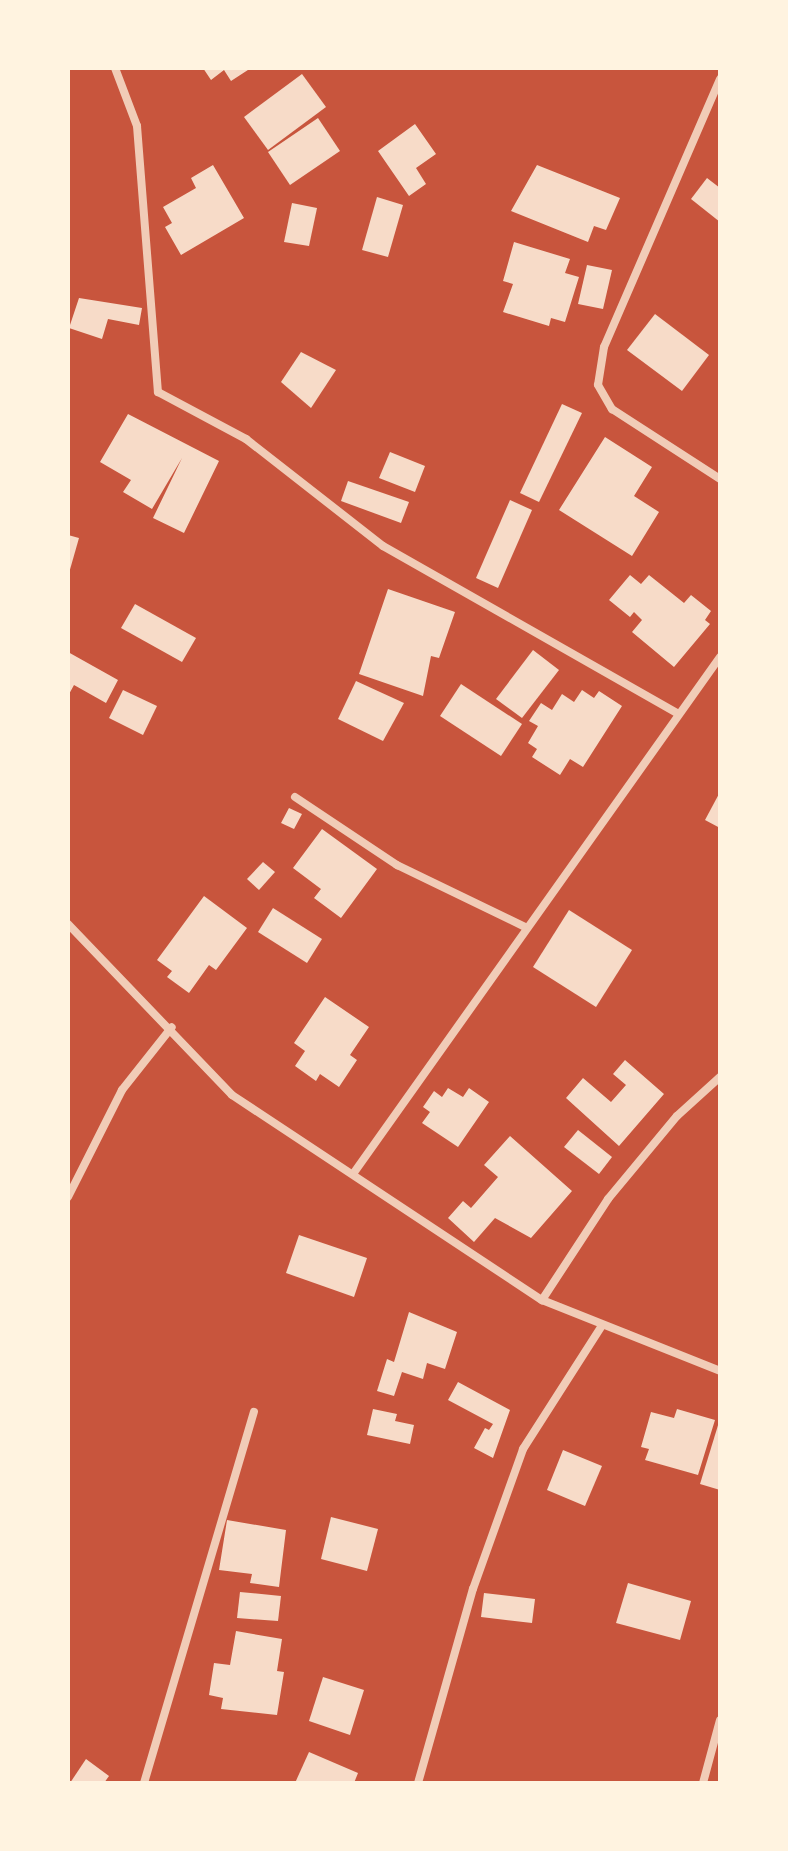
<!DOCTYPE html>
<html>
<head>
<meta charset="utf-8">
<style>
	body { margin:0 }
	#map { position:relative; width:788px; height:1851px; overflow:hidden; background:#c8553d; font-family:Ubuntu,sans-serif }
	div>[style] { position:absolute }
	.building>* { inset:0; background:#f7dbc8 }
	.minor>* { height:8px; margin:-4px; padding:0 4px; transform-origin:4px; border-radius:4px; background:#f1ccb7 }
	span { translate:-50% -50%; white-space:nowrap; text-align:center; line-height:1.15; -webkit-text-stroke:8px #fff3e0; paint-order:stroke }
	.frame { position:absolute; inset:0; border:70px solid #fff3e0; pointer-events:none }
</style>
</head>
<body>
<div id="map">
	<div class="building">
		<div style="clip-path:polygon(203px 68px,251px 68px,231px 81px,224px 70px,211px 80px)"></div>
		<div style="clip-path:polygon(302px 74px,326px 107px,268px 150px,244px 117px)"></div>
		<div style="clip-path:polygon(318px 118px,340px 151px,290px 185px,268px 152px)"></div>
		<div style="clip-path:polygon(415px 124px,436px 154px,416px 168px,426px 184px,409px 196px,378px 151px)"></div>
		<div style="clip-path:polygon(213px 165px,244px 218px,181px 255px,165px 227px,172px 223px,163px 207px,196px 188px,191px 178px)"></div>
		<div style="clip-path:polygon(537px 165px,620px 198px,606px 230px,594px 226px,588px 242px,511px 211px)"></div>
		<div style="clip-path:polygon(707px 178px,720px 188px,720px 222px,691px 199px)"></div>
		<div style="clip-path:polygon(377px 197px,403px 205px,388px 257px,362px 250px)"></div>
		<div style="clip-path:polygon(292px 203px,317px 208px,309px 246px,284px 242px)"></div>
		<div style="clip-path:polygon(514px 242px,570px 259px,565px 273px,579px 277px,565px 322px,551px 318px,549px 326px,503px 312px,513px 284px,503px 281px)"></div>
		<div style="clip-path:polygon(587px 265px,612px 270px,603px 309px,578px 304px)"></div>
		<div style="clip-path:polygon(79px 298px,142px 308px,139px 325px,108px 319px,102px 339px,69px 328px)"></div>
		<div style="clip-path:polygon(655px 314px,709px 355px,682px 391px,627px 350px)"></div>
		<div style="clip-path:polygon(301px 352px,336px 370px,311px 408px,281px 382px)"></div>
		<div style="clip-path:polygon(562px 404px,582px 413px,539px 502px,520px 493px)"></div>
		<div style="clip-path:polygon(128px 414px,219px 461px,184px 533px,153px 518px,182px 458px,152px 509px,123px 492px,131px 480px,100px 462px)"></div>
		<div style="clip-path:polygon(605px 437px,652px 467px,634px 496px,659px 512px,632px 556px,559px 510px)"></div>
		<div style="clip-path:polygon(390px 452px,425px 466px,415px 492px,379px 478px)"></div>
		<div style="clip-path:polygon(348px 481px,409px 502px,401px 523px,341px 501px)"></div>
		<div style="clip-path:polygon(510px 500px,532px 510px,498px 588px,476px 578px)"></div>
		<div style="clip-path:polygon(68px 535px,79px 538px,69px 573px,68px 573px)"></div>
		<div style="clip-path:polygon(630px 575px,641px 584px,649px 575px,684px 603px,691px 595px,711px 611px,705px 620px,710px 624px,674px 667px,632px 632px,642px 620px,634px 612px,630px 617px,609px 600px)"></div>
		<div style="clip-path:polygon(388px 589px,455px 612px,439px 658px,431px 656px,423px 696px,359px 674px)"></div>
		<div style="clip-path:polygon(135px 604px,196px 638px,182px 662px,121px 628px)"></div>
		<div style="clip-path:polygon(533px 650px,559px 670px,522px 718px,496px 699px)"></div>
		<div style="clip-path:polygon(68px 652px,118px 680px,106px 703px,74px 685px,68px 696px)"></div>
		<div style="clip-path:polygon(356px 681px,404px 703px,383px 741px,338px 719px)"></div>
		<div style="clip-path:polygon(461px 684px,522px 724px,501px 756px,440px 716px)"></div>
		<div style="clip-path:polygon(123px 690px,157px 706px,143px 735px,109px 718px)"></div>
		<div style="clip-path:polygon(582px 690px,594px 698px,599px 691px,622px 706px,583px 767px,570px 759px,560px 775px,532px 757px,537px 749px,528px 743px,538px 726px,529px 721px,541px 703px,552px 710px,562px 694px,574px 702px)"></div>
		<div style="clip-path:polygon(720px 792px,720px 828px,705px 820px)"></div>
		<div style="clip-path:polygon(289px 808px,302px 814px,294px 829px,281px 823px)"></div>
		<div style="clip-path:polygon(322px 829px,377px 869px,341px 918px,314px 898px,321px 889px,293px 868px)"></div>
		<div style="clip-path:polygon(263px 862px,275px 872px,259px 890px,247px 879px)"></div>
		<div style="clip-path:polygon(204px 896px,247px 928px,216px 970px,209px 965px,189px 993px,167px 977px,172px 971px,157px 960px)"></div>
		<div style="clip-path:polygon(273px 908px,322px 939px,307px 963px,258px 932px)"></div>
		<div style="clip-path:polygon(569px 910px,632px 950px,596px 1007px,533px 967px)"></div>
		<div style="clip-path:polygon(325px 997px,369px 1027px,350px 1055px,357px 1060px,339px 1087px,320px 1074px,316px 1081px,295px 1066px,305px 1051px,294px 1043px)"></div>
		<div style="clip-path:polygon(625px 1060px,664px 1094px,619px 1146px,566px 1098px,583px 1078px,611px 1102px,626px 1085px,613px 1074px)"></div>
		<div style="clip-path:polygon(448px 1088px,463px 1097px,469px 1088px,489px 1102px,458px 1147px,422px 1123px,430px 1112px,423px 1107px,434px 1091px,442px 1097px)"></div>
		<div style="clip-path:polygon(578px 1130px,612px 1157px,599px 1174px,564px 1147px)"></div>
		<div style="clip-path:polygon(510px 1136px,572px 1191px,531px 1238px,495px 1218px,474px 1242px,448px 1218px,463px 1201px,471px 1208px,498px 1177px,484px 1165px)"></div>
		<div style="clip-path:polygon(299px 1235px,367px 1258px,354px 1297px,286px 1273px)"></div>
		<div style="clip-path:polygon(409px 1312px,457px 1332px,445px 1369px,427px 1363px,423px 1379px,402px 1372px,394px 1396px,377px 1391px,387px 1359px,394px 1362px)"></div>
		<div style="clip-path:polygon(458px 1382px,510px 1410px,493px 1458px,474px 1448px,485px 1428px,489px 1430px,493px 1424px,448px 1400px)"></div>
		<div style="clip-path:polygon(373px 1409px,397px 1414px,395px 1421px,414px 1425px,410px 1444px,367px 1435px)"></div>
		<div style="clip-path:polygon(677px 1409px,715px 1420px,698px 1475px,645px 1460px,649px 1449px,641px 1447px,651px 1412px,674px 1418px)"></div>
		<div style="clip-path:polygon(719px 1422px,720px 1422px,720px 1490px,700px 1484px)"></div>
		<div style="clip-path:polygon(563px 1450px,602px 1466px,585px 1506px,547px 1490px)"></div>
		<div style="clip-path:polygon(331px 1517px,378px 1529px,367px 1571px,321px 1559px)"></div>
		<div style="clip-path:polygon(227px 1520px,286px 1530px,279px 1587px,250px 1583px,252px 1574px,219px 1570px)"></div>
		<div style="clip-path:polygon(628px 1583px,691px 1601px,680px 1640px,616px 1623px)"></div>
		<div style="clip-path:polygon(240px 1592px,281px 1596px,278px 1621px,237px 1618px)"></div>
		<div style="clip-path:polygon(484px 1593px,535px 1599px,532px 1623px,481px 1617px)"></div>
		<div style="clip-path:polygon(236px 1631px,282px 1639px,277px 1671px,284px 1672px,277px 1715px,221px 1709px,223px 1698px,209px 1695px,214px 1663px,230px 1665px)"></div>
		<div style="clip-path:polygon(323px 1677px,364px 1690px,350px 1735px,309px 1721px)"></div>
		<div style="clip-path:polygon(309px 1752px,358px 1773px,354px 1783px,295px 1783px)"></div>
		<div style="clip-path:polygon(86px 1759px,109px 1776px,104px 1783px,70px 1783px)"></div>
	</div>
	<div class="minor">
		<div style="left:115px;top:68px;width:62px;rotate:69.2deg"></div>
		<div style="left:137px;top:126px;width:267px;rotate:85.5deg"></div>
		<div style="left:158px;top:392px;width:100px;rotate:28.1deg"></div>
		<div style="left:246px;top:439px;width:174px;rotate:38deg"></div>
		<div style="left:383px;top:546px;width:338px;rotate:29.6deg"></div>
		<div style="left:720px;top:79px;width:292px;rotate:113.4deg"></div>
		<div style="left:604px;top:347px;width:38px;rotate:99deg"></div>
		<div style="left:598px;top:385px;width:28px;rotate:60deg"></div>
		<div style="left:612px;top:409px;width:129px;rotate:32.9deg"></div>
		<div style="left:295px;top:797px;width:123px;rotate:33.7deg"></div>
		<div style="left:397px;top:865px;width:142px;rotate:25.8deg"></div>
		<div style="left:68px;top:924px;width:237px;rotate:46.2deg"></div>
		<div style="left:232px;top:1095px;width:372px;rotate:33.5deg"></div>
		<div style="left:542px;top:1300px;width:192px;rotate:21.7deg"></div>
		<div style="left:353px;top:1174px;width:634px;rotate:-54.63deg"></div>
		<div style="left:68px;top:1197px;width:120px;rotate:-63.2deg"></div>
		<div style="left:122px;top:1090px;width:80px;rotate:-51.6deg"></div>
		<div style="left:542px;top:1300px;width:121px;rotate:-56.8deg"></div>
		<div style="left:608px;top:1199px;width:108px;rotate:-50.3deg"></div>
		<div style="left:677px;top:1116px;width:58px;rotate:-42.2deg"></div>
		<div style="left:144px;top:1783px;width:387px;rotate:-73.5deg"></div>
		<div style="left:418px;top:1783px;width:202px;rotate:-74.2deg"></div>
		<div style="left:473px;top:1589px;width:149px;rotate:-70.3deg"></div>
		<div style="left:523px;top:1449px;width:145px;rotate:-57.4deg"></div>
		<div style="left:703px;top:1783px;width:65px;rotate:-74.9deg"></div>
	</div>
	<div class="frame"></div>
</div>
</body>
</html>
